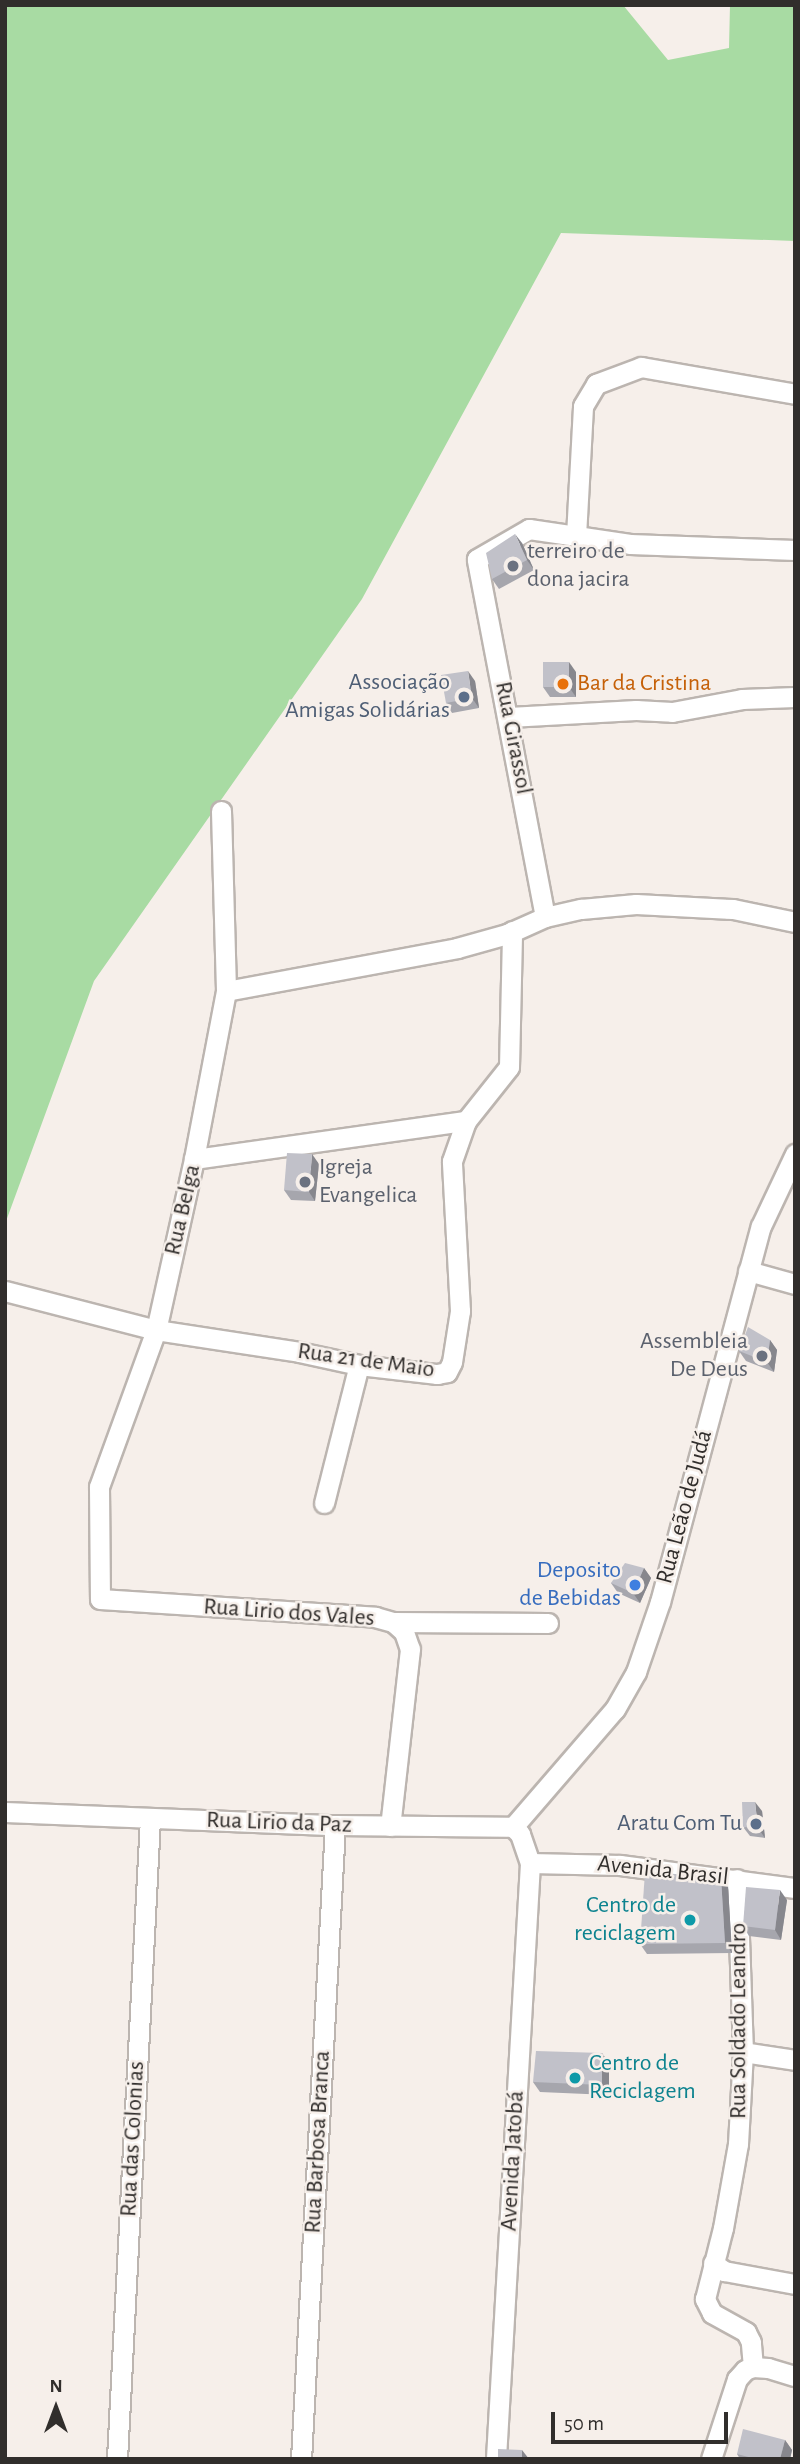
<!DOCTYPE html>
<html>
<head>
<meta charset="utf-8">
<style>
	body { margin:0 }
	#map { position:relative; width:800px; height:2464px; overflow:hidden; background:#f6efea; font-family:"Alegreya Sans",sans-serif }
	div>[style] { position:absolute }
	.green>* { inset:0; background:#a8dba3 }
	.roads { filter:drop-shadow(2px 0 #bcb5b0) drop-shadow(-2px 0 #bcb5b0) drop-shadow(0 2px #bcb5b0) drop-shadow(0 -2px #bcb5b0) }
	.minor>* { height:19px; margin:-9.5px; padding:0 9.5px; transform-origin:9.5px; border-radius:9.5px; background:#fff }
	.wall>* { inset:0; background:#a6a6ad }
	.shaded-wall>* { inset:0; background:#87878d }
	.building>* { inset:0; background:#c1c1c9 }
	.dots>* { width:19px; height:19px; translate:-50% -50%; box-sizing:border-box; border:4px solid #f6efea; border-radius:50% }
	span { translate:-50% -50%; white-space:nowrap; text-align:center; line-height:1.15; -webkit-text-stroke:5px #f6efea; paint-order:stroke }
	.worship-label { font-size:24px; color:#5b616d }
	.left { translate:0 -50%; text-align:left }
	.right { translate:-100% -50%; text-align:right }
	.service-label { font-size:24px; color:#4e5e75 }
	.food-label { font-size:24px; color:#c56008 }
	.street-label { font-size:24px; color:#312e2c }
	.shop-label { font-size:24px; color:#366cbe }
	.culture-label { font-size:24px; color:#0d838f }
	.frame { position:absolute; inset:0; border:7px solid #312e2c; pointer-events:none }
	.north { position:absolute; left:21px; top:2373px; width:70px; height:70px; -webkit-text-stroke:5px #f6efea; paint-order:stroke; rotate:0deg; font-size:19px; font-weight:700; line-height:28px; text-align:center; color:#312e2c }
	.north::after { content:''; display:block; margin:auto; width:24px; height:32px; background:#312e2c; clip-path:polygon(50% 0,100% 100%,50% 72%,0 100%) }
	.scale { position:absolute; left:551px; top:2412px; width:177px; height:32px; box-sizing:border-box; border:4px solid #312e2c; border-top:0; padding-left:9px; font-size:21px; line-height:24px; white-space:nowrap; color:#312e2c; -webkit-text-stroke:5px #f6efea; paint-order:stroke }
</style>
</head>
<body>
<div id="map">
	<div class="green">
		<div style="clip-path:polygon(5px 5px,623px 5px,668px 60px,729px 48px,730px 5px,795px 5px,795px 241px,561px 233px,362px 599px,94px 981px,5px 1224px)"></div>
	</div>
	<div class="roads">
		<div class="minor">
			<div style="left:576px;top:536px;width:130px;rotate:-86.9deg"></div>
			<div style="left:583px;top:406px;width:26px;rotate:-59deg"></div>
			<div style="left:596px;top:384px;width:48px;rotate:-20.7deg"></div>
			<div style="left:641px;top:367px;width:156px;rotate:9.9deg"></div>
			<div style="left:509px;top:717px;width:127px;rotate:-3.2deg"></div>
			<div style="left:636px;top:710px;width:36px;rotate:3deg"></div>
			<div style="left:672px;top:712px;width:71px;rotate:-10.5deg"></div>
			<div style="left:742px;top:699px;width:53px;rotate:-2.2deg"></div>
			<div style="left:221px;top:811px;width:180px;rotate:88.4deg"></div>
			<div style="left:226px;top:991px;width:171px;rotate:100.8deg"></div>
			<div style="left:194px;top:1159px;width:175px;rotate:102.5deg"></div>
			<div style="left:156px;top:1330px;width:167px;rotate:110deg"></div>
			<div style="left:99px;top:1487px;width:112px;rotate:89.5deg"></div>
			<div style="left:100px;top:1599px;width:276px;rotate:3.7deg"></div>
			<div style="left:375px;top:1617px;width:19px;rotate:16deg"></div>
			<div style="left:393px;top:1622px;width:15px;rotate:42deg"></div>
			<div style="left:404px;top:1632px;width:18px;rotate:71deg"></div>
			<div style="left:410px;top:1649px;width:178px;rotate:96.4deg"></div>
			<div style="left:545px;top:917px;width:364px;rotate:-100.8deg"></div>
			<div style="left:477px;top:559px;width:60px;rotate:-30deg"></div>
			<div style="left:529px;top:529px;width:102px;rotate:8.4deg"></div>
			<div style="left:630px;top:544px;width:165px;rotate:2.1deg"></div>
			<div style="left:226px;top:991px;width:235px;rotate:-10.5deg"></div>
			<div style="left:457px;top:948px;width:52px;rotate:-15.6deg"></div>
			<div style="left:507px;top:934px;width:42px;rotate:-24.1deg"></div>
			<div style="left:545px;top:917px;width:37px;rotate:-13deg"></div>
			<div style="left:581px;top:909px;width:55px;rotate:-5.2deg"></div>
			<div style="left:636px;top:904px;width:97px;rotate:3deg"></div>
			<div style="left:733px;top:909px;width:63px;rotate:11.8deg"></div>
			<div style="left:194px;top:1159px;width:275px;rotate:-8deg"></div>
			<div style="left:466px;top:1121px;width:69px;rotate:-51.5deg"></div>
			<div style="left:509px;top:1067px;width:136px;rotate:-88.7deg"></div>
			<div style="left:748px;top:1271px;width:49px;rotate:15.5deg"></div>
			<div style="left:5px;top:1291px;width:156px;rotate:14.5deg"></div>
			<div style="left:156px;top:1330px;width:145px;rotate:8.7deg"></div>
			<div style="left:299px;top:1352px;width:61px;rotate:12.2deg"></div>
			<div style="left:359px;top:1365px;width:79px;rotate:6.6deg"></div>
			<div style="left:437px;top:1374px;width:10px;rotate:-11deg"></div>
			<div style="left:447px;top:1372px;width:11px;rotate:-63deg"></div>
			<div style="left:452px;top:1362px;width:52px;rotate:-81.1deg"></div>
			<div style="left:460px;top:1311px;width:150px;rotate:-93.1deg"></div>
			<div style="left:452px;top:1161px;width:42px;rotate:-70.7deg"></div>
			<div style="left:324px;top:1503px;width:142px;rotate:-75.8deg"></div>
			<div style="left:393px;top:1622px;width:155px;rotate:0.4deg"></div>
			<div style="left:5px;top:1812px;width:330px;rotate:2.3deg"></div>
			<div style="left:335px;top:1825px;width:178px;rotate:0.6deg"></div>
			<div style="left:513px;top:1827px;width:10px;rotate:45deg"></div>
			<div style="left:520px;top:1834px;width:31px;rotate:71deg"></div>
			<div style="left:530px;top:1863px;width:597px;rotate:93.27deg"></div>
			<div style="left:513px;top:1827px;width:156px;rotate:-49.2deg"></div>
			<div style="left:615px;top:1709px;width:43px;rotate:-60.4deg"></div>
			<div style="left:636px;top:1672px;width:74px;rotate:-71.1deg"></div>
			<div style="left:660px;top:1602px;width:389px;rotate:-75deg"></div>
			<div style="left:761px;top:1226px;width:80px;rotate:-64.7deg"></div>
			<div style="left:530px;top:1863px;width:90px;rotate:1.3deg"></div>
			<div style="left:620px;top:1865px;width:177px;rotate:7.5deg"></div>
			<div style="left:743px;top:2052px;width:53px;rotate:8.7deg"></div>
			<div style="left:713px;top:2263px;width:14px;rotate:36deg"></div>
			<div style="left:724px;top:2271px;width:72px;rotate:10.4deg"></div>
			<div style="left:753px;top:2367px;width:15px;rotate:4deg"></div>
			<div style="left:768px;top:2368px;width:28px;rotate:17deg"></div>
			<div style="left:117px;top:2459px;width:641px;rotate:-87.05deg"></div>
			<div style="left:301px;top:2459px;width:635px;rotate:-86.93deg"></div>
			<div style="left:711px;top:2459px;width:84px;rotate:-72deg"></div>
			<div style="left:737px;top:2379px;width:12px;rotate:-48deg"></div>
			<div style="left:745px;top:2370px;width:9px;rotate:-21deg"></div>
			<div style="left:753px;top:2367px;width:25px;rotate:-95deg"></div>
			<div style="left:751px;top:2342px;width:11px;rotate:-117deg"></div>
			<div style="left:746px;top:2332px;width:39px;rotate:-151deg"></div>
			<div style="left:712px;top:2313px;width:16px;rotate:-117deg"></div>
			<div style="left:705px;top:2299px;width:73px;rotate:-75.8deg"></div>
			<div style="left:723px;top:2228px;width:85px;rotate:-79.9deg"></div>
			<div style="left:738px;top:2144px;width:92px;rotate:-86.9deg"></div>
			<div style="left:743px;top:2052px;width:173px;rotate:-92deg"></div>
		</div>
	</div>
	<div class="wall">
		<div style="clip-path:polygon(522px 543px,534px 570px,499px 589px,492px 579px)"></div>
		<div style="clip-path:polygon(576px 672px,576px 697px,550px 697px,543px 687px)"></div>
		<div style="clip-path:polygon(475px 681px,479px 708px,452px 713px,446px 703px)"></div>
		<div style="clip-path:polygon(319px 1164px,315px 1201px,291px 1200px,284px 1190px)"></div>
		<div style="clip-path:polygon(770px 1340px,777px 1350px,774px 1372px,746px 1361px,739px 1351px)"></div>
		<div style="clip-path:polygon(644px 1568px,651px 1578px,640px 1603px,618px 1593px,611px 1583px)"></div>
		<div style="clip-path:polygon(762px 1811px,765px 1838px,750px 1836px,743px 1827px)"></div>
		<div style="clip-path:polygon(721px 1877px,728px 1886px,732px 1953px,647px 1954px,640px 1944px)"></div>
		<div style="clip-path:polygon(787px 1900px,781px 1940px,749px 1936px,743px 1926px)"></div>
		<div style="clip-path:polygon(609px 2063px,609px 2095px,540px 2092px,533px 2082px)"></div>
		<div style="clip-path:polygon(785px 2440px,792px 2450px,790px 2459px,740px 2459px,737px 2454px)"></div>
	</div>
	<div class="shaded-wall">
		<div style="clip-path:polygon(515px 534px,522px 543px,534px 570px,527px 560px)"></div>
		<div style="clip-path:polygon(569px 662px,576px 672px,576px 697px,569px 687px)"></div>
		<div style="clip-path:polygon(468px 671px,475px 681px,479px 708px,472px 698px)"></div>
		<div style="clip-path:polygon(312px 1154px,319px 1164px,315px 1201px,309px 1192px)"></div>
		<div style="clip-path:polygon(770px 1340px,777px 1350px,774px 1372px,767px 1362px)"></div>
		<div style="clip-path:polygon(644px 1568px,651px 1578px,640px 1603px,633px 1593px)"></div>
		<div style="clip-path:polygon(755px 1802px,762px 1811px,765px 1838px,758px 1828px)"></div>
		<div style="clip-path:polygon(721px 1877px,728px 1886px,732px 1953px,725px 1943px)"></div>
		<div style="clip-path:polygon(780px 1890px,787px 1900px,781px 1940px,775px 1930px)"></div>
		<div style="clip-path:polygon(602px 2053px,609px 2063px,609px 2095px,602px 2085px)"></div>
		<div style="clip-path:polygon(785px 2440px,792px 2450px,790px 2459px,780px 2459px)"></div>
		<div style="clip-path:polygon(522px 2450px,529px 2459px,522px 2459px)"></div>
	</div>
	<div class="building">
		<div style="clip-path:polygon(515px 534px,527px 560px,492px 579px,486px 553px)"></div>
		<div style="clip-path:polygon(543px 662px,569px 662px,569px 687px,543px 687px)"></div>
		<div style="clip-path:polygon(468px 671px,472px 698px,446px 703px,441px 675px)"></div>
		<div style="clip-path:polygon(287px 1153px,312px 1154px,309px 1192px,284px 1190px)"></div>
		<div style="clip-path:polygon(748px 1327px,770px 1340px,767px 1362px,739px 1351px)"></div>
		<div style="clip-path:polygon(625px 1563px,644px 1568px,633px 1593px,611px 1583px)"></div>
		<div style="clip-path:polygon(742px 1802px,755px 1802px,758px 1828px,743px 1827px)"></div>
		<div style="clip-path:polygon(645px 1872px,721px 1877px,725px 1943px,640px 1944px)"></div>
		<div style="clip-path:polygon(746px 1887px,780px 1890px,775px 1930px,743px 1926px)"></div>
		<div style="clip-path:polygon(536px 2051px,602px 2053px,602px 2085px,533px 2082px)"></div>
		<div style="clip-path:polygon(743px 2429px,785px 2440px,780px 2459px,756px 2459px,737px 2454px)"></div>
		<div style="clip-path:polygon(498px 2449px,522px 2450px,522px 2459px,498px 2459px)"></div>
	</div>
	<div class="dots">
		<div style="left:513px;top:566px;background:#6b7280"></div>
		<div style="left:563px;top:684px;background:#e8710a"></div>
		<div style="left:464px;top:697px;background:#5c6f8a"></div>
		<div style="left:305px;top:1182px;background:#6b7280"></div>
		<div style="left:762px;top:1356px;background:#6b7280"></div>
		<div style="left:635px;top:1585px;background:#3f7fe0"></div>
		<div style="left:756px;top:1824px;background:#5c6f8a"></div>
		<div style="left:690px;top:1920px;background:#0f9aa8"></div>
		<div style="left:575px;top:2078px;background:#0f9aa8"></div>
	</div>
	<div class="worship-label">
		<span class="left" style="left:527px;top:566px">terreiro de<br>dona jacira</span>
		<span class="left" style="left:319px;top:1182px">Igreja<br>Evangelica</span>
		<span class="right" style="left:748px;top:1356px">Assembleia<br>De Deus</span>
	</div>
	<div class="service-label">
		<span class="right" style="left:450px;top:697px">Associação<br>Amigas Solidárias</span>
		<span class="right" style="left:742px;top:1824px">Aratu Com Tu</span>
	</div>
	<div class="food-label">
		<span class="left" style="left:577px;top:684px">Bar da Cristina</span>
	</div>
	<div class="street-label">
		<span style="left:513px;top:738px;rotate:79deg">Rua Girassol</span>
		<span style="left:183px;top:1210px;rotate:-77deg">Rua Belga</span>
		<span style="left:366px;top:1361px;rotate:8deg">Rua 21 de Maio</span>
		<span style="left:685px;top:1507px;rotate:-75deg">Rua Leão de Judá</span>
		<span style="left:289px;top:1613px;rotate:4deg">Rua Lirio dos Vales</span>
		<span style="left:279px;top:1823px;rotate:2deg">Rua Lirio da Paz</span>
		<span style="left:663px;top:1871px;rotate:6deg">Avenida Brasil</span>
		<span style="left:739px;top:2021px;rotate:-90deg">Rua Soldado Leandro</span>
		<span style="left:133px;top:2139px;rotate:-87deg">Rua das Colonias</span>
		<span style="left:318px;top:2142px;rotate:-87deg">Rua Barbosa Branca</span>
		<span style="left:513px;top:2161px;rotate:-87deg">Avenida Jatobá</span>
	</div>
	<div class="shop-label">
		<span class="right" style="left:621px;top:1585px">Deposito<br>de Bebidas</span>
	</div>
	<div class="culture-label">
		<span class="right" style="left:676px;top:1920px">Centro de<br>reciclagem</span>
		<span class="left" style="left:589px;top:2078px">Centro de<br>Reciclagem</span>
	</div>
	<div class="frame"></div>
	<div class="north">N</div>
	<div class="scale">50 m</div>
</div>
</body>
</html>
